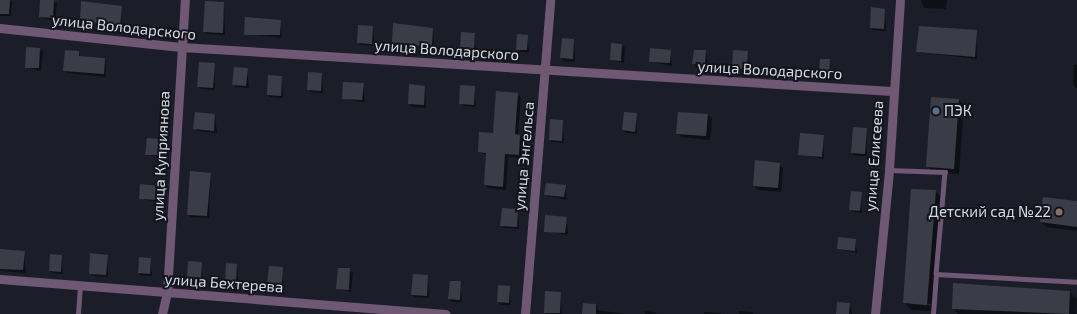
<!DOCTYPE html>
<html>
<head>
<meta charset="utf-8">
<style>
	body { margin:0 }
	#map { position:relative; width:1077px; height:314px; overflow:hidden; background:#1b1e28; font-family:"Exo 2",sans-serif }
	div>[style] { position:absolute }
	.shadow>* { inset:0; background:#0007 }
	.building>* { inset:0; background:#3a3d48 }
	.lane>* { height:4.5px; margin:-2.25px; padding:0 2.25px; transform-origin:2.25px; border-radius:2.25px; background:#6e5873 }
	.street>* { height:9px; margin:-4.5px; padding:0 4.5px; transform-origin:4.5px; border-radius:4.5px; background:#6e5873 }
	.dots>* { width:11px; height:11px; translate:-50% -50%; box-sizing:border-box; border:2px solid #12141e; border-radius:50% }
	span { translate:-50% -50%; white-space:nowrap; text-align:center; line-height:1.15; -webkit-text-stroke:4px #12141e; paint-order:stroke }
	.street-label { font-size:15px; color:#d8dae1 }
	.poi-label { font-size:15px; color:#d8dae1 }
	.left { translate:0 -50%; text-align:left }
	.right { translate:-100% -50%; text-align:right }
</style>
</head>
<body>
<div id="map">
	<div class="shadow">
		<div style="clip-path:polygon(0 0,12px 1px,11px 16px,0 16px)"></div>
		<div style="clip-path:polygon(41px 0,57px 3px,55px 21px,40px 17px)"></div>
		<div style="clip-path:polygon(921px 0,947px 0,946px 9px,924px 8px)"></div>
		<div style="clip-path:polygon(224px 3px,225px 35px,206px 34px,204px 31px)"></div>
		<div style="clip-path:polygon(121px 7px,122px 28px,81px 20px)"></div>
		<div style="clip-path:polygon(885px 10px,886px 31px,873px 30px,871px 27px)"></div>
		<div style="clip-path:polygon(280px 21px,282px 38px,245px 34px)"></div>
		<div style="clip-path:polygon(373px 27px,374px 46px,361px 45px,358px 43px)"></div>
		<div style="clip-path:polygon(433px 29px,434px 49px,393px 42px)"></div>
		<div style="clip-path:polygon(976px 31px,977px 59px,917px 52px)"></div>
		<div style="clip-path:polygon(474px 34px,476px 52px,464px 51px,461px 48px)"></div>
		<div style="clip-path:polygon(527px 36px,529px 52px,520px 52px,517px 49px)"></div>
		<div style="clip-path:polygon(574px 40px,575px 62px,564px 61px,561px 58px)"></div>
		<div style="clip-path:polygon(612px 44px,625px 47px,624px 63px,611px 60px)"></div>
		<div style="clip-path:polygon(27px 48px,43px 51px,41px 71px,26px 67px)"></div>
		<div style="clip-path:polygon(670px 51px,672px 66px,650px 62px)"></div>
		<div style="clip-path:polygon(706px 51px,708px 67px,696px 67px,694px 64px)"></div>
		<div style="clip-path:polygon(79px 52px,81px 57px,105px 58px,106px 77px,67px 73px,64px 70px)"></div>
		<div style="clip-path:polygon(748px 52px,749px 71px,736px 70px,733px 68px)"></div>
		<div style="clip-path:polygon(829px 60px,831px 80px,822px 80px,820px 77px)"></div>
		<div style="clip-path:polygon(214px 64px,215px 90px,201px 89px,199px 87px)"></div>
		<div style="clip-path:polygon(1074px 65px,1077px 65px,1077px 89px,1073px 85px)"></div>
		<div style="clip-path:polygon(247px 69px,249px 88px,236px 87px,234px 85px)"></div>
		<div style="clip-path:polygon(322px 74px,323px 93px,311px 92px,308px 90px)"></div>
		<div style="clip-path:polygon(282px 77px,283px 98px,270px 97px,268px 95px)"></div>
		<div style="clip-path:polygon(363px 84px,365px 103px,343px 98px)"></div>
		<div style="clip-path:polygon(425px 86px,426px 108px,412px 107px,409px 104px)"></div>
		<div style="clip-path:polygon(474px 87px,476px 107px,463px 106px,460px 103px)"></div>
		<div style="clip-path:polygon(518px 94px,521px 98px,518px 135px,523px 139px,522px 158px,508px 157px,506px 190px,488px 188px,485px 185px,487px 155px,479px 152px)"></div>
		<div style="clip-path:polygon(959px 100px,964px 105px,959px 174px,932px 172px,927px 166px)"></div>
		<div style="clip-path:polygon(196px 113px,215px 115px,217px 133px,197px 131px)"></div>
		<div style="clip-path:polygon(636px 114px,637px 134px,626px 133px,623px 130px)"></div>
		<div style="clip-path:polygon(708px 115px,712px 119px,710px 140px,681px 137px,677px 133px)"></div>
		<div style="clip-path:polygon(562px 121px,564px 143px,553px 142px,550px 140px)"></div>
		<div style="clip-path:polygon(866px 129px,867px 156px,855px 156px,852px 153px)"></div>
		<div style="clip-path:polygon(823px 136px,824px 159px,799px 154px)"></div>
		<div style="clip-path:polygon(148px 139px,163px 143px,162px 158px,146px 154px)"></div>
		<div style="clip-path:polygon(779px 164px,783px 168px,781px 192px,758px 190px,754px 186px)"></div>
		<div style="clip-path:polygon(211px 174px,209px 218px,191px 217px,188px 214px)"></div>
		<div style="clip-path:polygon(565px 186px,567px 200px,545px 195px)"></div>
		<div style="clip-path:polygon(159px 187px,161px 202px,140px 199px)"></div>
		<div style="clip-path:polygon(evenodd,935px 191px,943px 198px,934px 311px,911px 310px,904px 302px,935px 191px,910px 302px,932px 304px,932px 306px,910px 304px,910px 302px)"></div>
		<div style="clip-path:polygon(861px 193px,862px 213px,853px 212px,850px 209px)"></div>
		<div style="clip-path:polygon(1077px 202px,1077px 231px,1046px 227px,1041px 222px)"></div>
		<div style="clip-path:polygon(518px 210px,519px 229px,504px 228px,501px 225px)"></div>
		<div style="clip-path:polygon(566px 218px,568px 235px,545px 231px)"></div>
		<div style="clip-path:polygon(855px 240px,857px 253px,838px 249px)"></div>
		<div style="clip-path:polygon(0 250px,24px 252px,26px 273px,0 271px)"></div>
		<div style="clip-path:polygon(61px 256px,63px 274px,53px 273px,50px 271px)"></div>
		<div style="clip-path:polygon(107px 256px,108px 277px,93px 276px,90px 273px)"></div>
		<div style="clip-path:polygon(150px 259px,152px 276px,142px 276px,139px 273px)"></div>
		<div style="clip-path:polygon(201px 263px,203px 280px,190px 279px,188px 277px)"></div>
		<div style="clip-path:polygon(237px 265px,238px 283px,228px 282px,226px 280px)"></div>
		<div style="clip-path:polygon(282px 268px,284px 287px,271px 286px,268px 283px)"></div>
		<div style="clip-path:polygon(338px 269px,353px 272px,351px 292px,337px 288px)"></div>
		<div style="clip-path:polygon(428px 276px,429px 298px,415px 297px,412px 295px)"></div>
		<div style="clip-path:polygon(460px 282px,462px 302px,452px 302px,449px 299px)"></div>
		<div style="clip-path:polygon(954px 284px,1070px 292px,1077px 299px,1076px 314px,958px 314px,953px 308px)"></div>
		<div style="clip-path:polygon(509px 287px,511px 305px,501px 305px,498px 302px)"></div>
		<div style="clip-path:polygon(560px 293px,562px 314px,546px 314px,545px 312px)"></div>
		<div style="clip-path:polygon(850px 304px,852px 314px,837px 314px)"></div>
		<div style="clip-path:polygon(596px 305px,598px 310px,625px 314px,583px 314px)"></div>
		<div style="clip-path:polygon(645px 311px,654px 312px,657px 314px,645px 314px)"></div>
		<div style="clip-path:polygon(739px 311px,752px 312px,754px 314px,739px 314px)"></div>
		<div style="clip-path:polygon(704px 312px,720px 313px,721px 314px,704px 314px)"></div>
	</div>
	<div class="building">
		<div style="clip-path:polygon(0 0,10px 0,9px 14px,0 14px)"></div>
		<div style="clip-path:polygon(40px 0,54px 0,53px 18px,39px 17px)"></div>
		<div style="clip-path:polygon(81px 1px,122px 6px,120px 26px,80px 21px)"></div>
		<div style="clip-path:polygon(205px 1px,224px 2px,223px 33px,203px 32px)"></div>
		<div style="clip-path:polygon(871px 7px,885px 9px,884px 29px,870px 28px)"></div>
		<div style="clip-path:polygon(245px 17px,281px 20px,280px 35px,244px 35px)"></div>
		<div style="clip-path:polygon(393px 23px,433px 28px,432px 47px,392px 43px)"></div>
		<div style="clip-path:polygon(358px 25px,373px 26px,372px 44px,357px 43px)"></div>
		<div style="clip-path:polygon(919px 26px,977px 30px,975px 57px,916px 52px)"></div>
		<div style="clip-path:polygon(461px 32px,475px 33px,474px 50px,460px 49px)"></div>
		<div style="clip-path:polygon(517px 34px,528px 35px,527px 50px,516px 50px)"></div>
		<div style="clip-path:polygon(562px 38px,574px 39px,573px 59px,560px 58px)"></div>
		<div style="clip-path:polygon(611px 43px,622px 44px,621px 61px,610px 60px)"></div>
		<div style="clip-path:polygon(26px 47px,40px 48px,39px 68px,25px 68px)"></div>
		<div style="clip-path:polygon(650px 48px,671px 50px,670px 63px,649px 62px)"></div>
		<div style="clip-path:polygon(65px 50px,79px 51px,79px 56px,105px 58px,104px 74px,63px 71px)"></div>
		<div style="clip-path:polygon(694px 50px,706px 50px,705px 65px,692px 64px)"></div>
		<div style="clip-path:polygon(733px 50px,748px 51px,747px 69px,732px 68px)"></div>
		<div style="clip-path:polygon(820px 59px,830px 59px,829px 78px,819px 77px)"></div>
		<div style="clip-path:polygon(199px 62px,215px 63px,213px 88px,197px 87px)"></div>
		<div style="clip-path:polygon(234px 67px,248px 68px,246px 86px,232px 85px)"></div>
		<div style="clip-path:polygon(308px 72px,322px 73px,321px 91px,307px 90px)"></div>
		<div style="clip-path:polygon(268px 75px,282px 76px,281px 96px,267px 95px)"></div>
		<div style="clip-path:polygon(343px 82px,364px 83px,362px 100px,342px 99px)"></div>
		<div style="clip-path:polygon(409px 84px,425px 86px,424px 105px,408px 104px)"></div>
		<div style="clip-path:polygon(460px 85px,475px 86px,474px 105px,459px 104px)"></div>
		<div style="clip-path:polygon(496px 91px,518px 93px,515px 134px,520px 135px,519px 155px,505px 154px,503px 187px,484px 185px,486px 153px,478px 152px,479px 132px,493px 133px)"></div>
		<div style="clip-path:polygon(931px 97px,959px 99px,954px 169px,926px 167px)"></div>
		<div style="clip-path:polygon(195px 112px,215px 114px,214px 131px,193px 129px)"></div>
		<div style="clip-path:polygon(624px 112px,637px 113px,635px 132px,622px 130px)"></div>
		<div style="clip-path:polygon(678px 112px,708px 114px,706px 136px,676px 134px)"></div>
		<div style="clip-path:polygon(550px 119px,563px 120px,562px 141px,549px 140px)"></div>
		<div style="clip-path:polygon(853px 127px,867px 128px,865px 154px,851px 153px)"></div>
		<div style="clip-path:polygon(800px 133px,824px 135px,822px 157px,798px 155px)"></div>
		<div style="clip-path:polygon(147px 138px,160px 139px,159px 155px,145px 155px)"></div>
		<div style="clip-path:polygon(755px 160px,780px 163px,778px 188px,753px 186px)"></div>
		<div style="clip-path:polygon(190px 171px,211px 173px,207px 216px,187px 215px)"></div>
		<div style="clip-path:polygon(546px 183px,566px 185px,564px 197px,544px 195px)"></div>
		<div style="clip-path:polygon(140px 184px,159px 186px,158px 200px,139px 199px)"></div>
		<div style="clip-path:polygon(911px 189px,936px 190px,927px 305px,903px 303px)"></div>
		<div style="clip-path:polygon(851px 191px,862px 192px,860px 211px,849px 210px)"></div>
		<div style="clip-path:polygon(1043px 197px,1077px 201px,1077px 227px,1040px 222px)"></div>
		<div style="clip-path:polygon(502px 208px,518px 209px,517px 227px,500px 226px)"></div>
		<div style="clip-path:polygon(545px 215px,567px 217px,565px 233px,544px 232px)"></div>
		<div style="clip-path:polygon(838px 237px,856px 239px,855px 251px,837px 249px)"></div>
		<div style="clip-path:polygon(0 249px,25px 251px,23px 270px,0 269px)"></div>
		<div style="clip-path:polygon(90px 253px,108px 255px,106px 275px,89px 274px)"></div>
		<div style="clip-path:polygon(50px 254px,62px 255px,61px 272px,49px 271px)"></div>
		<div style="clip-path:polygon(139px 257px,151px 258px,150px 274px,138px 273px)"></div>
		<div style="clip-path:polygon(188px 261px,202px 262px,201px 278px,187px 277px)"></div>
		<div style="clip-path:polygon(226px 263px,237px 264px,236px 281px,225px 280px)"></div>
		<div style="clip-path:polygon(269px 266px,283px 267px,282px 285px,267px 284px)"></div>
		<div style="clip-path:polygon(338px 268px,350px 268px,349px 290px,336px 289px)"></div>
		<div style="clip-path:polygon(413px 274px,428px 275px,427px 296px,411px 295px)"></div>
		<div style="clip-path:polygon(450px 281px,461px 281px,460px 300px,448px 299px)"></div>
		<div style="clip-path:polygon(953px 283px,1070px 291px,1069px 314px,952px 309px)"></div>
		<div style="clip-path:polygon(498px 285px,510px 286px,509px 303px,497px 302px)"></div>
		<div style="clip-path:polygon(545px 291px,561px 292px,560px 313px,544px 313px)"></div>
		<div style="clip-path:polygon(837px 302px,850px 303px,849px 314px,836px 314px)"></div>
		<div style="clip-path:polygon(583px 303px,596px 304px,596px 314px,582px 314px)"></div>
	</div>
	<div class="lane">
		<div style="left:889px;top:170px;width:56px;rotate:2deg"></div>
		<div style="left:945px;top:172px;width:102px;rotate:95deg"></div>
		<div style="left:78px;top:314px;width:29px;rotate:-86deg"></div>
		<div style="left:933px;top:314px;width:40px;rotate:-85.7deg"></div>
		<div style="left:936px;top:274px;width:141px;rotate:3.2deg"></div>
	</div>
	<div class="street">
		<div style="left:0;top:28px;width:182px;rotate:6deg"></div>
		<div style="left:181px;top:47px;width:712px;rotate:3.54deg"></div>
		<div style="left:0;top:279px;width:447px;rotate:4.5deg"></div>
		<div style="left:162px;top:314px;width:23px;rotate:-77deg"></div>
		<div style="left:167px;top:292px;width:293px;rotate:-86.5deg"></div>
		<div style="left:525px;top:314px;width:315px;rotate:-85.4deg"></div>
		<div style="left:875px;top:314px;width:145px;rotate:-84.4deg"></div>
		<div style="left:889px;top:170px;width:170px;rotate:-86.3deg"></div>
	</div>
	<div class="dots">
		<div style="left:936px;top:111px;background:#5c6f8a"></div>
		<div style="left:1059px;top:212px;background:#8d6e63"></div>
	</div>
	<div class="street-label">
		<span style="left:124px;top:27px;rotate:6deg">улица Володарского</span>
		<span style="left:447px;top:50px;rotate:4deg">улица Володарского</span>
		<span style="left:770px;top:70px;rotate:3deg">улица Володарского</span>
		<span style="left:161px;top:156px;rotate:-87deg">улица Куприянова</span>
		<span style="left:524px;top:156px;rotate:-85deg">улица Энгельса</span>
		<span style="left:874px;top:156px;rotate:-86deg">улица Елисеева</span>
		<span style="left:224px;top:283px;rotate:4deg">улица Бехтерева</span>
	</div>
	<div class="poi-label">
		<span class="left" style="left:944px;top:111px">ПЭК</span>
		<span class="right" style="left:1051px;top:212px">Детский сад №22</span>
	</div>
</div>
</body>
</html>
